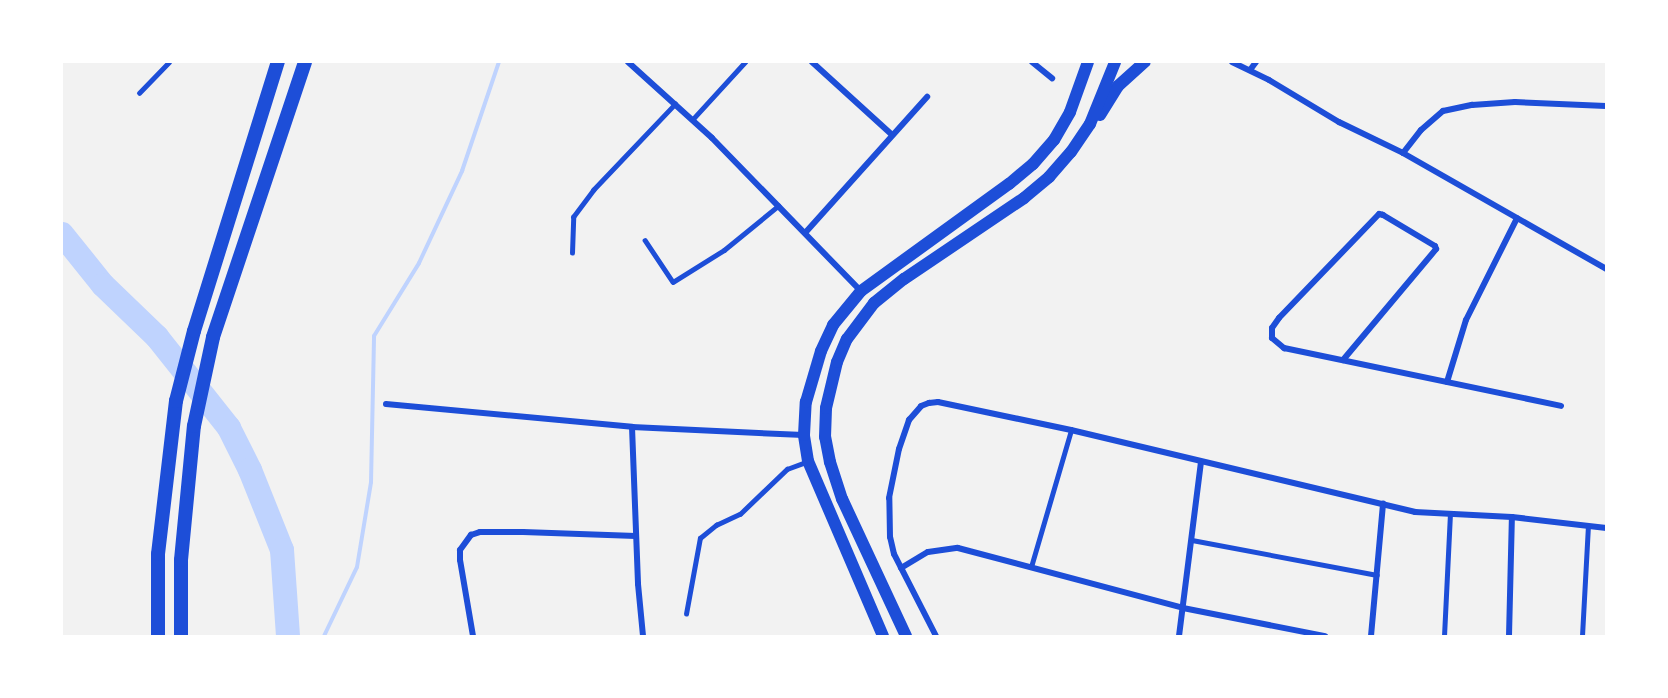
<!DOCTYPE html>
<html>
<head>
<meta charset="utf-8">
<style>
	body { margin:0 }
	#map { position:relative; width:1668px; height:698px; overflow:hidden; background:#f2f2f2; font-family:Arial,sans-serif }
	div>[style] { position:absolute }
	.stream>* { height:4px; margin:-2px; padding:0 2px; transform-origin:2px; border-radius:2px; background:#bfd3fe }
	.river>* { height:24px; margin:-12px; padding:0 12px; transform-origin:12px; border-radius:12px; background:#bfd3fe }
	.service>* { height:4.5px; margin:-2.25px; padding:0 2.25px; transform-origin:2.25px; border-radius:2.25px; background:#1d4ed8 }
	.minor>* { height:6px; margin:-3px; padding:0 3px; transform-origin:3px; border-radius:3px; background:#1d4ed8 }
	.secondary>* { height:12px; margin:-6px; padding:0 6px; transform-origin:6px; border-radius:6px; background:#1d4ed8 }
	.primary>* { height:14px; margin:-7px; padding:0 7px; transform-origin:7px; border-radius:7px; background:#1d4ed8 }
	span { translate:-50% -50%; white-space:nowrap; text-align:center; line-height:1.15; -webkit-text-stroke:4.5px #fff; paint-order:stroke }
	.frame { position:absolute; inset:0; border:63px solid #fff; pointer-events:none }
</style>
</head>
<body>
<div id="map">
	<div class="stream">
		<div style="left:324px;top:636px;width:76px;rotate:-64.4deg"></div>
		<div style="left:357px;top:567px;width:86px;rotate:-80.6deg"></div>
		<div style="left:371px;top:482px;width:146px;rotate:-88.8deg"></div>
		<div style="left:374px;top:336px;width:86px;rotate:-58.3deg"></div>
		<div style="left:419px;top:263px;width:102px;rotate:-64.9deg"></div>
		<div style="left:462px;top:171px;width:115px;rotate:-71.3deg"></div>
	</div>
	<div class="river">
		<div style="left:62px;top:234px;width:65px;rotate:51.2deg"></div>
		<div style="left:103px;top:285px;width:75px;rotate:43.9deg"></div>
		<div style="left:157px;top:337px;width:116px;rotate:51.6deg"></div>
		<div style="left:229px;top:428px;width:47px;rotate:63.4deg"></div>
		<div style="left:250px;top:470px;width:86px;rotate:68.2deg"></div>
		<div style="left:282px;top:550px;width:86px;rotate:86deg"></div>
	</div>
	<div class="service">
		<div style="left:139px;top:93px;width:43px;rotate:-45.9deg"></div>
		<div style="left:692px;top:120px;width:79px;rotate:-47.6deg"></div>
		<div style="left:645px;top:240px;width:50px;rotate:56.3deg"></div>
		<div style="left:673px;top:282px;width:60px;rotate:-32.1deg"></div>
		<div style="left:724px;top:250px;width:70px;rotate:-39.2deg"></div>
		<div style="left:572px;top:253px;width:36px;rotate:-88deg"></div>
		<div style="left:573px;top:217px;width:34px;rotate:-53deg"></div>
		<div style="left:593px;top:190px;width:119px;rotate:-46.4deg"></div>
		<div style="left:1192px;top:540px;width:188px;rotate:10.7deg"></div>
		<div style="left:1031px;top:567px;width:143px;rotate:-73.7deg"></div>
		<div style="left:686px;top:614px;width:77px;rotate:-79.6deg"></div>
		<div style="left:700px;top:538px;width:21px;rotate:-39deg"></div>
		<div style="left:716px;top:525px;width:26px;rotate:-25deg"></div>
		<div style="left:740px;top:514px;width:65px;rotate:-43.8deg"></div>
		<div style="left:787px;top:469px;width:20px;rotate:-20deg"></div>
		<div style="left:1444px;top:636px;width:122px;rotate:-87.2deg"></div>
		<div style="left:1582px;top:636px;width:110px;rotate:-86.9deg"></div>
	</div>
	<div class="minor">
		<div style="left:628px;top:62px;width:113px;rotate:42.1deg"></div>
		<div style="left:712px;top:138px;width:214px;rotate:45.8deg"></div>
		<div style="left:812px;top:62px;width:107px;rotate:42.3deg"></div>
		<div style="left:1032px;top:62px;width:26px;rotate:39deg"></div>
		<div style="left:1232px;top:62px;width:41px;rotate:25.9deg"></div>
		<div style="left:1269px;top:80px;width:82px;rotate:31deg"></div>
		<div style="left:1339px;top:122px;width:71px;rotate:25.8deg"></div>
		<div style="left:1403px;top:153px;width:234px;rotate:29.7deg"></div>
		<div style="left:1250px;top:70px;width:10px;rotate:-53deg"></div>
		<div style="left:1403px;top:153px;width:29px;rotate:-52deg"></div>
		<div style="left:1421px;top:130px;width:29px;rotate:-41deg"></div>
		<div style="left:1443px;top:111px;width:30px;rotate:-12deg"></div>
		<div style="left:1472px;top:105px;width:43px;rotate:-4deg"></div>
		<div style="left:1515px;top:102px;width:91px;rotate:2.5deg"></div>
		<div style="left:805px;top:233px;width:183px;rotate:-48.1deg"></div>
		<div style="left:1343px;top:360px;width:145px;rotate:-50deg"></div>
		<div style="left:1436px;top:249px;width:3px;rotate:-108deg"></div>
		<div style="left:1435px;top:246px;width:61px;rotate:-149.2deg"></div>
		<div style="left:1383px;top:215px;width:4px;rotate:-166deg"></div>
		<div style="left:1379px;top:214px;width:144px;rotate:133.9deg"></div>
		<div style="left:1279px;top:318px;width:12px;rotate:125deg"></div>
		<div style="left:1272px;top:328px;width:10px;rotate:90deg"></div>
		<div style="left:1272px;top:338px;width:16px;rotate:40deg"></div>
		<div style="left:1284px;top:348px;width:283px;rotate:11.8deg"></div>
		<div style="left:1447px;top:382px;width:65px;rotate:-73deg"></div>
		<div style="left:1466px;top:320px;width:114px;rotate:-63.4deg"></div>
		<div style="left:386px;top:404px;width:247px;rotate:5.3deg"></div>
		<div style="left:632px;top:427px;width:172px;rotate:2.7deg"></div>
		<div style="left:632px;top:427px;width:157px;rotate:87.8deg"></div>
		<div style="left:638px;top:584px;width:52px;rotate:84.5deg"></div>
		<div style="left:901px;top:568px;width:31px;rotate:-31deg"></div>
		<div style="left:928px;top:552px;width:30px;rotate:-8deg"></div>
		<div style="left:958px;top:548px;width:233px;rotate:14.9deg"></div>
		<div style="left:1183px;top:608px;width:145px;rotate:11.2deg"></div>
		<div style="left:473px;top:636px;width:77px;rotate:-99.7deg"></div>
		<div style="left:460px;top:560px;width:10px;rotate:-90deg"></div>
		<div style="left:460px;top:550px;width:19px;rotate:-54deg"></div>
		<div style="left:471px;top:535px;width:9px;rotate:-18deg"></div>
		<div style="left:480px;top:532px;width:43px"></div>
		<div style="left:523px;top:532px;width:113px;rotate:2deg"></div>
		<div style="left:936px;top:636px;width:92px;rotate:-117.1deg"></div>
		<div style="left:894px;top:554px;width:17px;rotate:-103deg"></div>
		<div style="left:890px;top:537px;width:39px;rotate:-91deg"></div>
		<div style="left:889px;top:498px;width:50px;rotate:-78.5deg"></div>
		<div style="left:899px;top:449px;width:31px;rotate:-71deg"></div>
		<div style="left:909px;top:420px;width:18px;rotate:-49deg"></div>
		<div style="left:921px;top:406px;width:9px;rotate:-21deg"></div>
		<div style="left:929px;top:403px;width:9px;rotate:-6deg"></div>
		<div style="left:938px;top:402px;width:136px;rotate:11.9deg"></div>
		<div style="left:1071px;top:430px;width:354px;rotate:13.4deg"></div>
		<div style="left:1415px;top:512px;width:97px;rotate:3deg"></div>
		<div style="left:1512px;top:517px;width:95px;rotate:6.7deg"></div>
		<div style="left:1179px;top:636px;width:175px;rotate:-82.8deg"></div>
		<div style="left:1371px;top:636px;width:133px;rotate:-84.8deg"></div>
		<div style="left:1509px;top:636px;width:119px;rotate:-88.6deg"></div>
	</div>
	<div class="secondary">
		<div style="left:1100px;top:115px;width:34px;rotate:-58deg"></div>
		<div style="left:1118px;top:86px;width:36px;rotate:-42deg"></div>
		<div style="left:883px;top:636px;width:190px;rotate:-113.2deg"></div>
		<div style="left:808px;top:461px;width:26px;rotate:-99deg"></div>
		<div style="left:804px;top:435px;width:33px;rotate:-87deg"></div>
		<div style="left:806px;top:402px;width:53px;rotate:-73.6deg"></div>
		<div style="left:821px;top:351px;width:29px;rotate:-65deg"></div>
		<div style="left:833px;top:325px;width:44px;rotate:-50.5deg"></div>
		<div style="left:861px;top:291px;width:183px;rotate:-35.9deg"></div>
		<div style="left:1009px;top:184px;width:31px;rotate:-40deg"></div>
		<div style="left:1033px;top:164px;width:32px;rotate:-49deg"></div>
		<div style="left:1054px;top:140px;width:32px;rotate:-60deg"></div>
		<div style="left:1070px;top:112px;width:53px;rotate:-70.2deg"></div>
		<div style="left:906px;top:636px;width:151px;rotate:-115deg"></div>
		<div style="left:842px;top:499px;width:39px;rotate:-108deg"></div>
		<div style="left:830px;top:462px;width:25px;rotate:-101deg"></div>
		<div style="left:825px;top:437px;width:29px;rotate:-88deg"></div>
		<div style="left:826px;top:408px;width:47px;rotate:-76.6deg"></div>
		<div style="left:837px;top:362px;width:25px;rotate:-67deg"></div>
		<div style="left:847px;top:339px;width:45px;rotate:-53.1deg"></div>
		<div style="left:874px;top:303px;width:38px;rotate:-39deg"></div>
		<div style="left:904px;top:279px;width:145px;rotate:-34deg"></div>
		<div style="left:1024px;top:198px;width:33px;rotate:-40deg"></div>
		<div style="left:1049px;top:177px;width:33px;rotate:-49deg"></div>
		<div style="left:1071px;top:152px;width:34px;rotate:-56deg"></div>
		<div style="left:1090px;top:124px;width:67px;rotate:-68deg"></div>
	</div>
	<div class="primary">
		<div style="left:158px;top:636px;width:82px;rotate:-90deg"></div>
		<div style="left:158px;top:554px;width:154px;rotate:-83.3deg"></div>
		<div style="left:176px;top:401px;width:72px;rotate:-75.6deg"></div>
		<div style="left:194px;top:331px;width:282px;rotate:-72.7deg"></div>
		<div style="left:181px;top:636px;width:76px;rotate:-90deg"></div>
		<div style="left:181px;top:560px;width:135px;rotate:-84.5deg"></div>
		<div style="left:194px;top:426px;width:91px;rotate:-77.9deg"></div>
		<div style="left:213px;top:337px;width:290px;rotate:-71.5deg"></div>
	</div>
	<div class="frame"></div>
</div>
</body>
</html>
